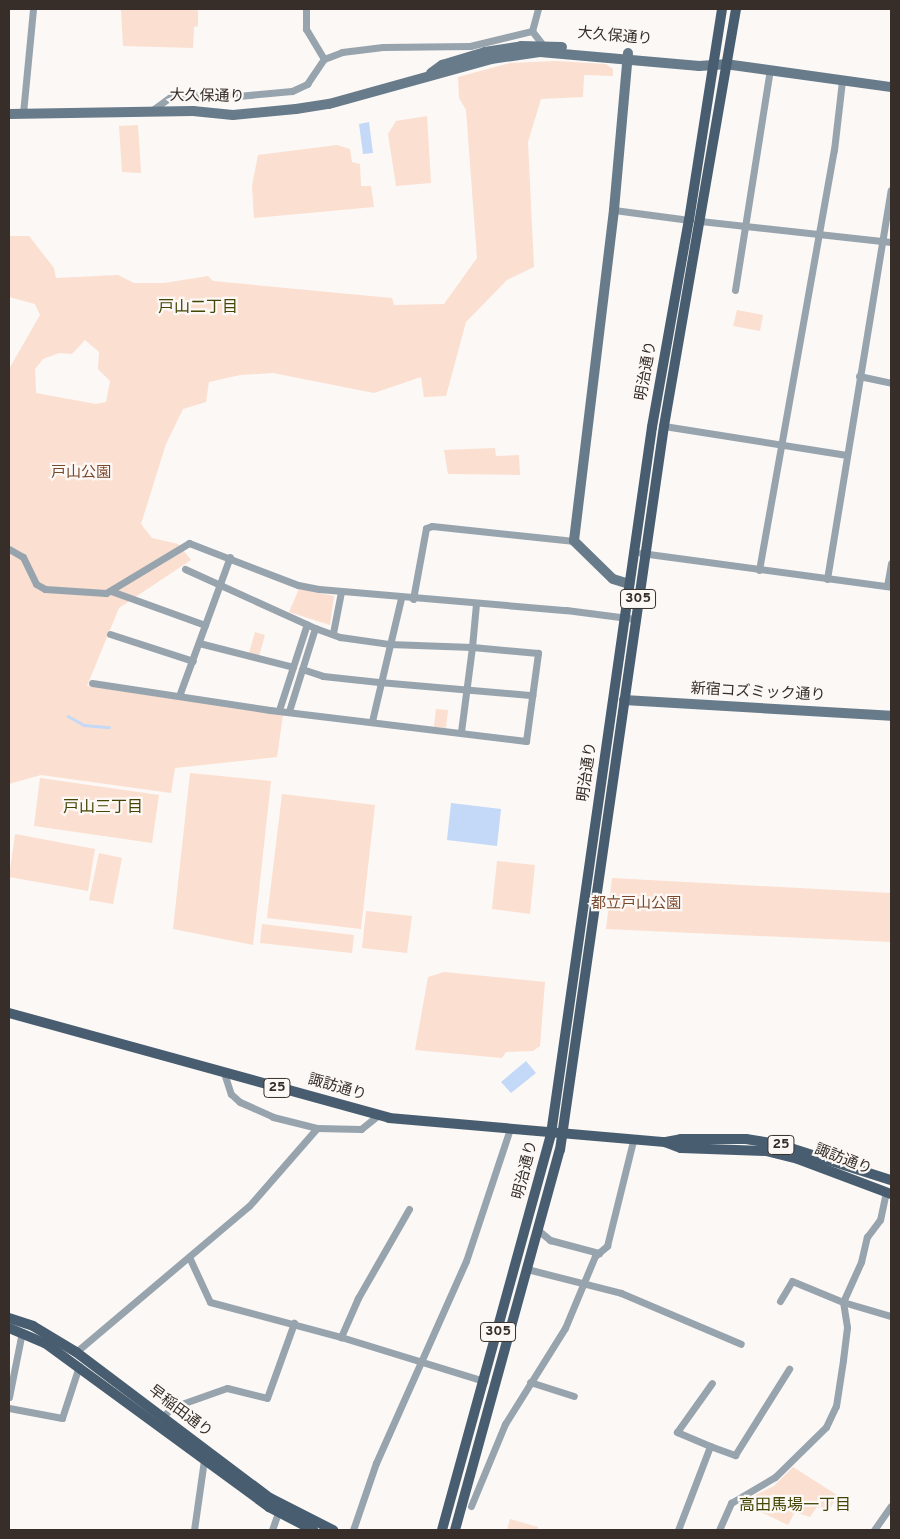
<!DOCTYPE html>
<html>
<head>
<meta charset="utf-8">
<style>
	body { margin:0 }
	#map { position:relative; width:900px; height:1539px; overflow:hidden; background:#fcf8f5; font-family:Overpass,"Noto Sans JP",sans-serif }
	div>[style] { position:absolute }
	.green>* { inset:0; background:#fbdfd0 }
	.water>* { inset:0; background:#c4d9f7 }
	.stream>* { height:2.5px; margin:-1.25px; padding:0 1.25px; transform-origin:1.25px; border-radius:1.25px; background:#c4d9f7 }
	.street>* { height:7px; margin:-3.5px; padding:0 3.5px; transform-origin:3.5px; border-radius:3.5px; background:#97a4ae }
	.secondary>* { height:10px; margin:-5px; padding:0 5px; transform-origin:5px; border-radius:5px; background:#687b8a }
	.primary>* { height:10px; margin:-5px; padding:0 5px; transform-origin:5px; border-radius:5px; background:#485e70 }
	span { translate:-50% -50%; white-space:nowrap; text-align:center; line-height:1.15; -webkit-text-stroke:4.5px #fcf8f5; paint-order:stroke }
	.shield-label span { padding:1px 4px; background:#fcf8f5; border:1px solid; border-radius:4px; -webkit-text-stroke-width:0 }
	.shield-label { font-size:14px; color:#372e29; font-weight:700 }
	.street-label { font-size:15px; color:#372e29 }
	.park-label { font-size:15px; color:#79492e }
	.neighbourhood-label { font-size:16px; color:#454606 }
	.frame { position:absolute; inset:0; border:10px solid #372e29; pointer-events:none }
</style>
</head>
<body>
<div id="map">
	<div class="green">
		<div style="clip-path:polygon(121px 9px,195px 9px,198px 11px,198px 26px,194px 27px,193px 48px,123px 46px)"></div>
		<div style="clip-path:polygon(evenodd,556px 61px,606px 64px,613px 69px,613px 76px,584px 75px,583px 97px,541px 99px,528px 142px,534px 267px,507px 280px,466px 322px,446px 396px,424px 397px,421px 377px,374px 393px,273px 373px,240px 375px,209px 382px,206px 402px,183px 409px,166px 444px,141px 524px,152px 538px,178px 544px,191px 560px,119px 608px,87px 686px,283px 715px,277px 757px,175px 768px,171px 793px,41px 775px,9px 784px,9px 369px,40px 315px,35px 304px,9px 297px,9px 236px,29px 236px,54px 268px,56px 278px,118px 275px,134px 283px,164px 283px,208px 276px,213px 281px,392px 298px,394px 305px,444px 304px,477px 258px,466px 110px,459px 98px,458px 77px,510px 63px,556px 61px,85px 340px,99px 352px,98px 369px,110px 381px,106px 402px,96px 404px,36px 393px,35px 369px,43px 359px,59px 353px,72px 354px,85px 340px)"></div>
		<div style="clip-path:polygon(427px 116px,431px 183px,396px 186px,388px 134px,396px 121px)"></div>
		<div style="clip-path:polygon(138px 125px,141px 173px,122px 172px,119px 126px)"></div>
		<div style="clip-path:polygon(337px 145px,350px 149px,352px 162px,360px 164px,361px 186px,371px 186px,374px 207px,254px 218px,252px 186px,258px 155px)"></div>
		<div style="clip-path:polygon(737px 310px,763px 315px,760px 331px,733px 326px)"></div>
		<div style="clip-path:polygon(495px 448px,496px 456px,519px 455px,520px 475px,448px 474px,444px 450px)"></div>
		<div style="clip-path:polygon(299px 589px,334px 596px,330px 625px,289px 612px)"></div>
		<div style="clip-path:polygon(255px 632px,265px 635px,259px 656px,249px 653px)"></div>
		<div style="clip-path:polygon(436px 709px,448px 710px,446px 728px,434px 727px)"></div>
		<div style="clip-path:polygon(190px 773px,271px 781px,253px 945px,173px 929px)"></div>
		<div style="clip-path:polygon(40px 778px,159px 795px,152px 843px,34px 826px)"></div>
		<div style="clip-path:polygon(282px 794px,375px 805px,361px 929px,267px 918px)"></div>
		<div style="clip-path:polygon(15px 834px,95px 849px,88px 891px,9px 877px)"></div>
		<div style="clip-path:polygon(99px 853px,122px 858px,113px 904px,89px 900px)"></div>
		<div style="clip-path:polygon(497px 861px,535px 865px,530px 914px,492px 909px)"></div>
		<div style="clip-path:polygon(612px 878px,891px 893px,891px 942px,606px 929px)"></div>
		<div style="clip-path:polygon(366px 911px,412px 916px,407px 953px,362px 948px)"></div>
		<div style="clip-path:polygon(262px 924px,354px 935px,352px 953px,260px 943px)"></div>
		<div style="clip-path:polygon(444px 972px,545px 982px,540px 1046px,533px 1051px,506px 1052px,502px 1058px,415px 1050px,428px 977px)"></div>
		<div style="clip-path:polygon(793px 1467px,837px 1495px,828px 1513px,817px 1507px,810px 1517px,795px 1512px,788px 1525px,740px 1502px,774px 1486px)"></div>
		<div style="clip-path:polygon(510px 1519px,538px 1527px,537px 1530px,507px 1530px)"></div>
	</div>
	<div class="water">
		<div style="clip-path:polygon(369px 122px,373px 153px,363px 154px,359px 124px)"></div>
		<div style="clip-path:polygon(451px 803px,501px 809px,497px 846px,447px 840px)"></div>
		<div style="clip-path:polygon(526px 1061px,536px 1073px,511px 1093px,501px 1082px)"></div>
	</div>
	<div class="stream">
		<div style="left:68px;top:716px;width:18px;rotate:29deg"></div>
		<div style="left:84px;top:725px;width:25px;rotate:5deg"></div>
	</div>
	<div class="street">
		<div style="left:306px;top:9px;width:20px;rotate:90deg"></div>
		<div style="left:306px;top:29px;width:35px;rotate:59deg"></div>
		<div style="left:532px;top:31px;width:23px;rotate:-75deg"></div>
		<div style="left:532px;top:31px;width:18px;rotate:52deg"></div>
		<div style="left:151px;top:111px;width:27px;rotate:-36deg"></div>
		<div style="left:173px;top:95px;width:65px;rotate:0.9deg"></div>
		<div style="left:238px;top:96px;width:54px;rotate:-5.3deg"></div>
		<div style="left:292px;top:91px;width:17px;rotate:-25deg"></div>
		<div style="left:307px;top:84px;width:30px;rotate:-56deg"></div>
		<div style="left:324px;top:59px;width:19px;rotate:-21deg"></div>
		<div style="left:342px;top:52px;width:41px;rotate:-7deg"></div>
		<div style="left:383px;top:47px;width:87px;rotate:-0.7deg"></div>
		<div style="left:470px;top:46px;width:64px;rotate:-13.6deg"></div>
		<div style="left:23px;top:113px;width:104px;rotate:-84.5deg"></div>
		<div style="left:614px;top:210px;width:76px;rotate:7.6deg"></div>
		<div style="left:700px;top:221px;width:192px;rotate:6.3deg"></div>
		<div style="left:735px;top:290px;width:223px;rotate:-81deg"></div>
		<div style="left:859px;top:376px;width:33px;rotate:12deg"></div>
		<div style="left:664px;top:426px;width:185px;rotate:9deg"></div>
		<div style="left:9px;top:549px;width:16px;rotate:30deg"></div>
		<div style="left:23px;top:557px;width:30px;rotate:64deg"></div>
		<div style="left:36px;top:584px;width:10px;rotate:29deg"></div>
		<div style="left:45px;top:589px;width:61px;rotate:3.8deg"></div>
		<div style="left:106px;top:593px;width:97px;rotate:-31.1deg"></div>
		<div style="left:189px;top:543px;width:117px;rotate:21.1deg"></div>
		<div style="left:298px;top:585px;width:21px;rotate:11deg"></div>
		<div style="left:319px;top:589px;width:248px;rotate:4.9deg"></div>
		<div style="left:566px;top:610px;width:70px;rotate:7.4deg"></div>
		<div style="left:641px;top:553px;width:252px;rotate:7.7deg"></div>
		<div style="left:185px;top:569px;width:143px;rotate:24.4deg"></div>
		<div style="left:759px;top:570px;width:427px;rotate:-79.9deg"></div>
		<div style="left:834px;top:150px;width:69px;rotate:-83.4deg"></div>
		<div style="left:827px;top:579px;width:394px;rotate:-80.7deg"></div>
		<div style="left:887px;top:586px;width:23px;rotate:-80deg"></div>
		<div style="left:111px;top:591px;width:100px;rotate:19.9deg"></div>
		<div style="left:413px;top:599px;width:72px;rotate:-79.6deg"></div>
		<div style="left:426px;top:528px;width:6px;rotate:-18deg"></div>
		<div style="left:432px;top:526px;width:143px;rotate:6deg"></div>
		<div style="left:333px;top:633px;width:42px;rotate:-79deg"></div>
		<div style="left:110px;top:634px;width:87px;rotate:18deg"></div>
		<div style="left:199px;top:643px;width:97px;rotate:14.3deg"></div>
		<div style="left:302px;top:669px;width:22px;rotate:18deg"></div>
		<div style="left:323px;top:676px;width:56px;rotate:6.1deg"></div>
		<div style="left:379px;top:682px;width:154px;rotate:4.9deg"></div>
		<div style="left:92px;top:683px;width:180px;rotate:8.6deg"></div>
		<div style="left:270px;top:710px;width:258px;rotate:6.9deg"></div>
		<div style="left:526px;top:741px;width:89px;rotate:-82.2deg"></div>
		<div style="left:538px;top:653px;width:66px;rotate:-174.8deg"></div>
		<div style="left:472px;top:647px;width:43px;rotate:-84.7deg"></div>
		<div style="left:179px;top:696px;width:148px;rotate:-69.9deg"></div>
		<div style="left:279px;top:710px;width:90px;rotate:-72deg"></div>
		<div style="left:289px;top:711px;width:87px;rotate:-72.6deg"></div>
		<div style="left:315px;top:628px;width:27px;rotate:20deg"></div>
		<div style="left:340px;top:637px;width:49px;rotate:8.1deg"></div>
		<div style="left:389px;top:644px;width:83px;rotate:2.1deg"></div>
		<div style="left:472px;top:647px;width:86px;rotate:97.4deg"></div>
		<div style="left:372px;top:721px;width:126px;rotate:-76.7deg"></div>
		<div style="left:224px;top:1073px;width:22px;rotate:72deg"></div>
		<div style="left:231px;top:1094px;width:12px;rotate:42deg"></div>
		<div style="left:240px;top:1102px;width:36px;rotate:24deg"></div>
		<div style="left:273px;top:1117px;width:45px;rotate:14deg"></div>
		<div style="left:317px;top:1128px;width:44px;rotate:1.3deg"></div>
		<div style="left:361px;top:1129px;width:22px;rotate:-39deg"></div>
		<div style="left:409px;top:1209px;width:103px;rotate:119.8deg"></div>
		<div style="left:358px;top:1298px;width:43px;rotate:113.6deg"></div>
		<div style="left:341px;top:1337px;width:150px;rotate:17.1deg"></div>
		<div style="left:538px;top:1230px;width:16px;rotate:40deg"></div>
		<div style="left:550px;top:1240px;width:51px;rotate:14.9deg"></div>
		<div style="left:190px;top:1259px;width:47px;rotate:65.1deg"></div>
		<div style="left:210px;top:1302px;width:136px;rotate:15deg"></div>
		<div style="left:527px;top:1269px;width:97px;rotate:14.3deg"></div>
		<div style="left:621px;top:1293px;width:130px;rotate:23deg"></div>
		<div style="left:780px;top:1301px;width:23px;rotate:-59deg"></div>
		<div style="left:792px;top:1281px;width:55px;rotate:22.4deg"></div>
		<div style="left:843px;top:1302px;width:50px;rotate:16.3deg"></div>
		<div style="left:76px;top:1352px;width:226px;rotate:-40.2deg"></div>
		<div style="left:249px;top:1206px;width:103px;rotate:-48.9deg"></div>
		<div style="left:530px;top:1382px;width:46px;rotate:17.7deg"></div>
		<div style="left:9px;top:1397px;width:66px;rotate:-78.7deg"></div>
		<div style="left:9px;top:1408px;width:54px;rotate:10.7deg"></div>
		<div style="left:62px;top:1418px;width:55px;rotate:-71.9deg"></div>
		<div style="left:162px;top:1417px;width:15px;rotate:-42deg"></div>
		<div style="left:173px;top:1407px;width:57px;rotate:-19.4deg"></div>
		<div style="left:227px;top:1388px;width:41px;rotate:14deg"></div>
		<div style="left:267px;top:1398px;width:80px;rotate:-70.2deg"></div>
		<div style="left:710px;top:1446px;width:27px;rotate:20deg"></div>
		<div style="left:735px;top:1455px;width:102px;rotate:-57.9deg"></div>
		<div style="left:471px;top:1506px;width:89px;rotate:-67.5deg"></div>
		<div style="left:505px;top:1424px;width:113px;rotate:-58deg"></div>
		<div style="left:565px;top:1328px;width:78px;rotate:-67.4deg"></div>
		<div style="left:595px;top:1256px;width:16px;rotate:-40deg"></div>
		<div style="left:607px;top:1246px;width:108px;rotate:-76.1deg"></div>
		<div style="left:194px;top:1530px;width:71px;rotate:-81.9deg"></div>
		<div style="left:272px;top:1530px;width:18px;rotate:-71deg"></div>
		<div style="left:353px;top:1530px;width:71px;rotate:-71.1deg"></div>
		<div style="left:376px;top:1463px;width:221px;rotate:-66deg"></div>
		<div style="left:466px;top:1261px;width:139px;rotate:-71.6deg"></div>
		<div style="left:678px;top:1530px;width:90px;rotate:-69.1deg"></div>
		<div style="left:710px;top:1446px;width:36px;rotate:-157deg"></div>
		<div style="left:677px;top:1432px;width:60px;rotate:-54.5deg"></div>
		<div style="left:719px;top:1530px;width:30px;rotate:-66deg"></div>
		<div style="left:731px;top:1503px;width:51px;rotate:-30.6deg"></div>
		<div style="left:775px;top:1477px;width:71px;rotate:-44.4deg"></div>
		<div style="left:826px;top:1427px;width:23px;rotate:-65deg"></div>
		<div style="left:836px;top:1406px;width:47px;rotate:-81.3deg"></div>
		<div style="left:843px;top:1360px;width:33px;rotate:-83deg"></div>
		<div style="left:847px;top:1327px;width:25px;rotate:-99deg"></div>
		<div style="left:843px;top:1302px;width:44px;rotate:-65.8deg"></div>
		<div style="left:861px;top:1262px;width:26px;rotate:-77deg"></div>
		<div style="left:867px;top:1237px;width:21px;rotate:-53deg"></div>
		<div style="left:880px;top:1220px;width:29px;rotate:-78deg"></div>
		<div style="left:874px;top:1530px;width:29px;rotate:-55deg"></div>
	</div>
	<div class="secondary">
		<div style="left:628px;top:53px;width:158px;rotate:95.1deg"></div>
		<div style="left:614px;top:210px;width:333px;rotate:96.9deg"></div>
		<div style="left:574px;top:541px;width:54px;rotate:44.3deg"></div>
		<div style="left:613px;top:579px;width:17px;rotate:17deg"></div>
		<div style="left:431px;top:73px;width:14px;rotate:-36deg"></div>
		<div style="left:442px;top:65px;width:45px;rotate:-16.8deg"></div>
		<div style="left:485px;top:52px;width:36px;rotate:-9deg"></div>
		<div style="left:521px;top:46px;width:41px;rotate:1.4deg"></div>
		<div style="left:9px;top:114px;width:184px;rotate:-0.9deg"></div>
		<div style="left:193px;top:111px;width:40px;rotate:5.7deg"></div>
		<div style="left:233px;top:115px;width:63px;rotate:-5.4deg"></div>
		<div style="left:296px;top:109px;width:33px;rotate:-9deg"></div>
		<div style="left:329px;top:104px;width:168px;rotate:-15.5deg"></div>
		<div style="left:491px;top:59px;width:49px;rotate:-8.1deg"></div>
		<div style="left:540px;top:52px;width:160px;rotate:5deg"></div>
		<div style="left:699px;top:66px;width:26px;rotate:-4deg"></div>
		<div style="left:725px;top:64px;width:168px;rotate:7.9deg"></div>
		<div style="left:624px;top:700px;width:267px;rotate:3.4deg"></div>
	</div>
	<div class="primary">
		<div style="left:9px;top:1013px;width:394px;rotate:15.4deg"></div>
		<div style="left:389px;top:1118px;width:277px;rotate:5deg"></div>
		<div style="left:665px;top:1142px;width:17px;rotate:21deg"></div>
		<div style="left:681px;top:1148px;width:85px;rotate:2deg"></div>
		<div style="left:766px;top:1151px;width:33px;rotate:14deg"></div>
		<div style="left:798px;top:1159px;width:99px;rotate:20.6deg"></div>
		<div style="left:666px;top:1142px;width:15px;rotate:-11deg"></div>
		<div style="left:681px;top:1139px;width:65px"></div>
		<div style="left:746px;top:1139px;width:32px;rotate:9deg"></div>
		<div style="left:778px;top:1144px;width:119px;rotate:17.7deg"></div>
		<div style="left:9px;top:1318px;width:25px;rotate:18deg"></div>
		<div style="left:33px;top:1326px;width:50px;rotate:31.2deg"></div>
		<div style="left:76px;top:1352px;width:243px;rotate:37deg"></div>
		<div style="left:270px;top:1498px;width:71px;rotate:26.9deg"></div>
		<div style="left:9px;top:1328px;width:39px;rotate:23deg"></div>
		<div style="left:45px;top:1343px;width:278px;rotate:36.2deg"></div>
		<div style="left:269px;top:1507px;width:50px;rotate:27.6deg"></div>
		<div style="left:442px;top:1530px;width:411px;rotate:-74.6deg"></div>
		<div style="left:551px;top:1134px;width:714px;rotate:-81.87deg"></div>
		<div style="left:652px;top:427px;width:210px;rotate:-79.9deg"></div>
		<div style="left:689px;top:220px;width:214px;rotate:-81.1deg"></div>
		<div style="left:455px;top:1530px;width:394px;rotate:-74.6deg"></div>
		<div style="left:560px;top:1150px;width:731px;rotate:-81.83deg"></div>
		<div style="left:664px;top:426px;width:423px;rotate:-80.2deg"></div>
	</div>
	<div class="shield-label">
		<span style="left:638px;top:599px">305</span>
		<span style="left:277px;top:1088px">25</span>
		<span style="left:781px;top:1145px">25</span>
		<span style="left:498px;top:1332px">305</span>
	</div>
	<div class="street-label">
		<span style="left:615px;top:37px;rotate:5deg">大久保通り</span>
		<span style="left:207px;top:97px;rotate:1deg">大久保通り</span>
		<span style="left:647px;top:371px;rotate:-80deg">明治通り</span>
		<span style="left:758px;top:693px;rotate:3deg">新宿コズミック通り</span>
		<span style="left:588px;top:772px;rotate:-82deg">明治通り</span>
		<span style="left:337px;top:1088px;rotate:16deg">諏訪通り</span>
		<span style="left:843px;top:1160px;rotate:21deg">諏訪通り</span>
		<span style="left:526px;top:1170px;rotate:-76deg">明治通り</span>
		<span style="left:180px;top:1412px;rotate:37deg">早稲田通り</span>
	</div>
	<div class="park-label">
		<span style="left:81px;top:474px">戸山公園</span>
		<span style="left:636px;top:905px">都立戸山公園</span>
	</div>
	<div class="neighbourhood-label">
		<span style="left:198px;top:308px">戸山二丁目</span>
		<span style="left:103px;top:808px">戸山三丁目</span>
		<span style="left:795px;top:1506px">高田馬場一丁目</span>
	</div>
	<div class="frame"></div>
</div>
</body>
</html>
